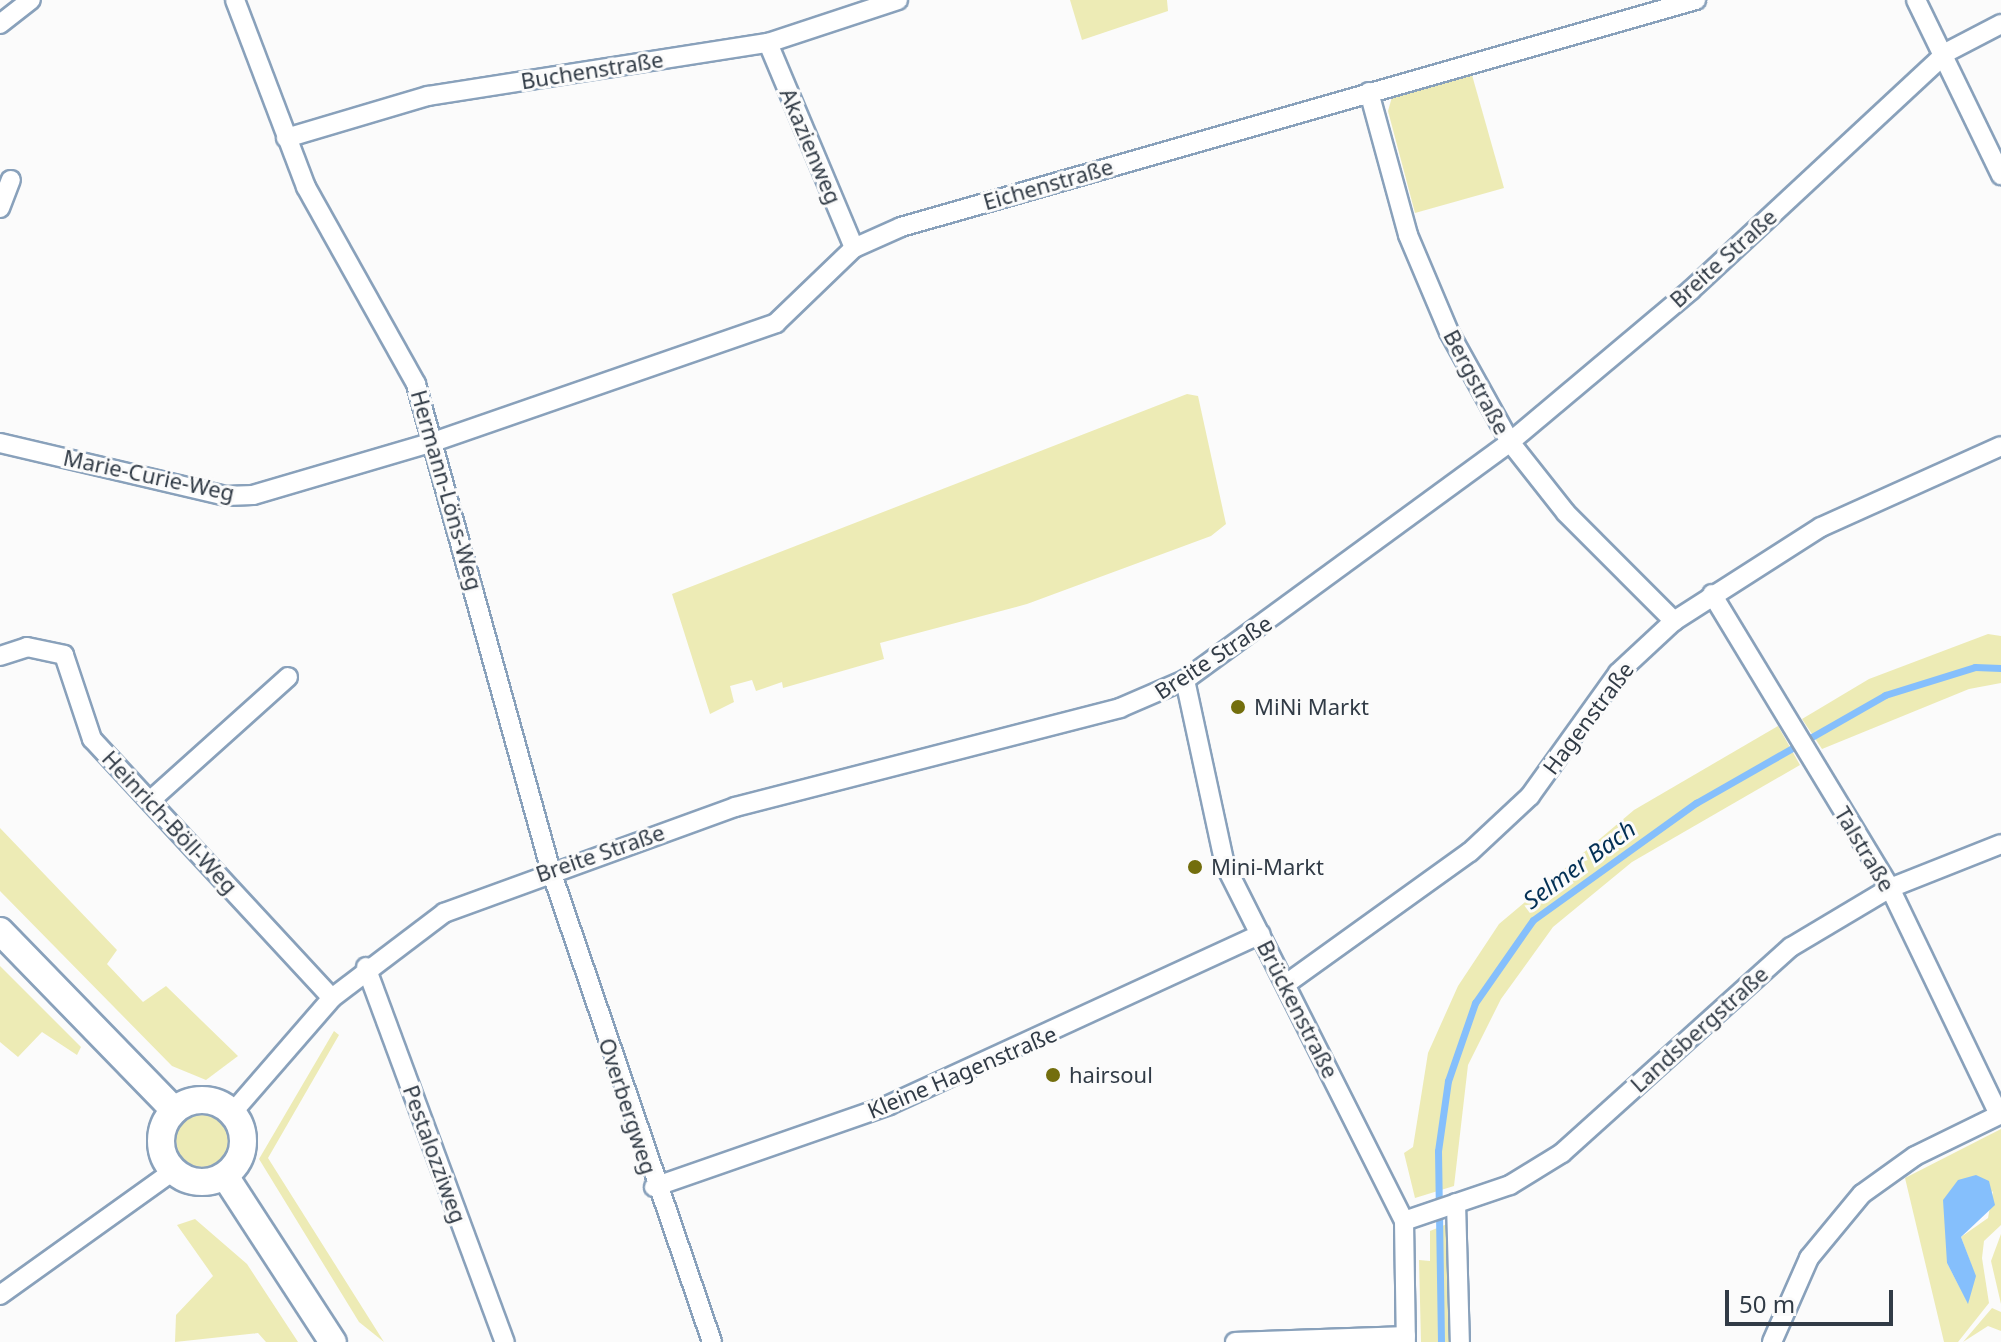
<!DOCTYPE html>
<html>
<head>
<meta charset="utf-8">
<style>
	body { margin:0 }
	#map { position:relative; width:2001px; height:1342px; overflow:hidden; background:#fbfbfb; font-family:"Noto Sans",sans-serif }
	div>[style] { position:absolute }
	.green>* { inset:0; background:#edebb5 }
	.round { border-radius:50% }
	.water>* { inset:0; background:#85bffc }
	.stream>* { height:7px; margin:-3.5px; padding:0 3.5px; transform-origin:3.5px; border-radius:3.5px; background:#85bffc }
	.roads { filter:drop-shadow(2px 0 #89a1bb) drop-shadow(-2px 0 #89a1bb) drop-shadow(0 2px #89a1bb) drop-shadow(0 -2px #89a1bb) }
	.minor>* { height:18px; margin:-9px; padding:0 9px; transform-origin:9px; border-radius:9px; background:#fff }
	.secondary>* { height:26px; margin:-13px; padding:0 13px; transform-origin:13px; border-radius:13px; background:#fff }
	.secondary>.ring { margin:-13px; padding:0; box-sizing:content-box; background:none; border:26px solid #fff; border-radius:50% }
	.dots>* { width:22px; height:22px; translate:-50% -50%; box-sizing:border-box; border:4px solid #fbfbfb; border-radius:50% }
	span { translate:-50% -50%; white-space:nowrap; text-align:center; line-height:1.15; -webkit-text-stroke:6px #fbfbfb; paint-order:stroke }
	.street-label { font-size:22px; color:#313b46 }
	.poi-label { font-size:22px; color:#313b46 }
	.left { translate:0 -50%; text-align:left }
	.water-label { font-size:24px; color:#033055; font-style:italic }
	.scale { position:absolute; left:1725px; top:1290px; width:168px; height:36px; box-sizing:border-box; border:4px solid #313b46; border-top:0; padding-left:10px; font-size:24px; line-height:28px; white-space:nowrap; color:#313b46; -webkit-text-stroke:6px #fbfbfb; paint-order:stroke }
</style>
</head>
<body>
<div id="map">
	<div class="green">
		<div style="clip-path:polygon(1070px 0,1167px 0,1168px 11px,1082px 40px)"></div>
		<div style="clip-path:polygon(1472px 75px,1504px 188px,1415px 213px,1388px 111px,1392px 97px)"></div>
		<div style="clip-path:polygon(1187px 394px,1198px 396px,1226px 524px,1211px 536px,1027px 604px,880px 643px,884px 659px,783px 688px,782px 682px,756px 691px,752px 680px,730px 686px,734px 702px,710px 714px,672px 594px)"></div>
		<div style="clip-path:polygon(1988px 634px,2001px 636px,2001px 683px,1969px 689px,1822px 749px,1802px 719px,1869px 679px)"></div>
		<div style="clip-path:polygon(1778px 726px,1800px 765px,1632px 862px,1553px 927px,1501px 999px,1468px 1065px,1454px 1186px,1415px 1198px,1404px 1153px,1413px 1147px,1428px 1053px,1458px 986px,1499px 924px,1634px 810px)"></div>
		<div style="clip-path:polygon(0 828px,117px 950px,107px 964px,143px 1002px,166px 986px,238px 1056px,206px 1080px,172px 1066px,0 891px)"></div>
		<div style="clip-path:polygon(0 966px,81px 1047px,77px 1055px,42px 1032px,18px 1057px,0 1042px)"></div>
		<div style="clip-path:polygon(334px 1031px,339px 1035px,268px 1158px,384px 1342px,359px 1322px,259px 1159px)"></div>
		<div class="round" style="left:176px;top:1115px;width:52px;height:52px"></div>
		<div style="clip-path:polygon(evenodd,2001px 1129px,2001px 1225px,1984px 1241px,1982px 1258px,1989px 1303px,1958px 1342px,1944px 1342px,1905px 1178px,2001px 1129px,1993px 1191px,1988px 1218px,1961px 1237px,1971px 1264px,1968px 1303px,1947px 1263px,1950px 1237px,1993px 1191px)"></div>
		<div style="clip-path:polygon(195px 1219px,247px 1264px,298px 1342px,266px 1342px,258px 1333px,175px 1342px,176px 1315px,213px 1276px,177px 1225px)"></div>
		<div style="clip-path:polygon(1447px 1224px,1454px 1342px,1421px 1342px,1419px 1260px,1430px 1261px,1430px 1231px)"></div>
		<div style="clip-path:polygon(2001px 1234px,2001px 1304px,1991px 1261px)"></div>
		<div style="clip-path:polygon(1992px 1308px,2001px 1312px,2001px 1331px,1988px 1326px,1963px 1342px)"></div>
	</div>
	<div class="water">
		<div style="clip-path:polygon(1976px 1175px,1989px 1181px,1995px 1205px,1961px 1237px,1976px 1276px,1968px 1304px,1947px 1263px,1943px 1200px,1958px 1180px)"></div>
	</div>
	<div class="stream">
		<div style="left:1441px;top:1342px;width:191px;rotate:-90.9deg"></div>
		<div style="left:1438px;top:1151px;width:71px;rotate:-81.9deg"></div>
		<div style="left:1448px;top:1081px;width:83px;rotate:-70.9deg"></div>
		<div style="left:1475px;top:1003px;width:101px;rotate:-55.1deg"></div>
		<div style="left:1533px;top:920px;width:201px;rotate:-35.7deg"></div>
		<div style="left:1696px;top:803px;width:218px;rotate:-29.7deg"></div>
		<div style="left:1885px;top:695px;width:94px;rotate:-17.3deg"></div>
		<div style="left:1975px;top:667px;width:26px;rotate:2deg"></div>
	</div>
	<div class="roads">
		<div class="minor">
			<div style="left:235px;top:0;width:200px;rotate:69.2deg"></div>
			<div style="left:306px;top:187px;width:226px;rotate:60.8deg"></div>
			<div style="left:416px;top:384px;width:502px;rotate:74.52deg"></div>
			<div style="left:550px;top:868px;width:501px;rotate:71.13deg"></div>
			<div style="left:1916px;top:0;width:195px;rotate:64.1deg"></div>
			<div style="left:0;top:24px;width:39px;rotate:-38deg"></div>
			<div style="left:768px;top:43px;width:222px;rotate:67.2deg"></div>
			<div style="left:1369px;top:92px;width:148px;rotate:74.7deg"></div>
			<div style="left:1408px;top:235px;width:105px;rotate:67.1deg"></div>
			<div style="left:1449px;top:332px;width:126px;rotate:61deg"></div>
			<div style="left:1510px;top:442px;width:90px;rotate:51.7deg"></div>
			<div style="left:1566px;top:513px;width:153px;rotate:45deg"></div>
			<div style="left:286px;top:138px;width:148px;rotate:-16.5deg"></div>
			<div style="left:428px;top:96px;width:344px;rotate:-8.9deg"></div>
			<div style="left:768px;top:43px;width:137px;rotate:-18.3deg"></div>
			<div style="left:0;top:208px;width:30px;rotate:-69deg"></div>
			<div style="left:0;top:443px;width:232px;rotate:13.2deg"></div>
			<div style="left:226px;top:496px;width:27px;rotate:-2deg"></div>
			<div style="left:253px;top:495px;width:191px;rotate:-16.4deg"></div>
			<div style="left:436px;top:441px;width:360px;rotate:-19.1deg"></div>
			<div style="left:776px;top:323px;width:108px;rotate:-43.9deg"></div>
			<div style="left:854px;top:248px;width:51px;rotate:-24.1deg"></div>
			<div style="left:901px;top:227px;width:827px;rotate:-15.94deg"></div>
			<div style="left:1712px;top:594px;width:344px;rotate:58.8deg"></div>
			<div style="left:1890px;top:888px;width:251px;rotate:64.3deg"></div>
			<div style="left:0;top:656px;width:28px;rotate:-18deg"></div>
			<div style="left:27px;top:647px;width:38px;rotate:12deg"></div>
			<div style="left:64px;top:655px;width:89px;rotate:71.6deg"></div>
			<div style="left:92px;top:739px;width:353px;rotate:47.2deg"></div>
			<div style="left:1185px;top:680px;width:189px;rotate:77.8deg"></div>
			<div style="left:1225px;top:865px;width:398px;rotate:63.3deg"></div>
			<div style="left:1404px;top:1221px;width:121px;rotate:89.1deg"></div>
			<div style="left:151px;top:800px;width:184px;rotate:-41.9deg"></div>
			<div style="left:366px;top:967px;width:400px;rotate:69.7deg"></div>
			<div style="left:1286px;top:984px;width:226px;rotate:-35.7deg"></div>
			<div style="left:1470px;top:852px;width:82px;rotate:-43deg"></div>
			<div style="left:1530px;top:796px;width:151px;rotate:-54.4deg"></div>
			<div style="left:1618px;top:673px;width:76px;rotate:-42.9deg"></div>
			<div style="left:1674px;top:621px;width:174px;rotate:-32.6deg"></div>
			<div style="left:1821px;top:527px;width:197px;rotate:-24.2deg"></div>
			<div style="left:232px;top:1113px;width:152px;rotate:-49deg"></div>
			<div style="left:332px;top:998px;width:141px;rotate:-37.2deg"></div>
			<div style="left:444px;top:913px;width:310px;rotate:-20deg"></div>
			<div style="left:735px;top:807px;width:398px;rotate:-14.4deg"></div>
			<div style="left:1120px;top:708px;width:71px;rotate:-23.3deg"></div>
			<div style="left:1185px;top:680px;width:403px;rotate:-36.2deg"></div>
			<div style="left:1510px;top:442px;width:236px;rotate:-40deg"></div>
			<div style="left:1691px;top:290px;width:350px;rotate:-42.9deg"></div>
			<div style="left:1947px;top:52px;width:61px;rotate:-27.4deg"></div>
			<div style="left:654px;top:1187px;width:249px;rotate:-19.2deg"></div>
			<div style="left:889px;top:1105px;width:409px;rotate:-24.7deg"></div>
			<div style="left:1456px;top:1203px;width:139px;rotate:88.4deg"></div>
			<div style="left:1404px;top:1221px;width:112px;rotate:-18.8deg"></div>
			<div style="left:1510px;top:1185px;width:61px;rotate:-31.6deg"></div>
			<div style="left:1562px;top:1153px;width:308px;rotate:-42deg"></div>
			<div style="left:1791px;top:947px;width:115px;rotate:-30.8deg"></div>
			<div style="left:1890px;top:888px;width:119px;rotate:-21.6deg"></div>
			<div style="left:0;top:1295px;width:213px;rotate:-35.6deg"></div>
			<div style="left:1235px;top:1342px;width:171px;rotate:-2deg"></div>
			<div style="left:1772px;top:1342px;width:92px;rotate:-66.2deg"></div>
			<div style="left:1809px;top:1258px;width:83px;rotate:-50.4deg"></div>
			<div style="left:1862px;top:1194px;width:65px;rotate:-35.6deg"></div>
			<div style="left:1915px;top:1156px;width:96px;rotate:-26deg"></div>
		</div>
		<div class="secondary">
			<div style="left:0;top:931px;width:250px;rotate:45.8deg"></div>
			<div class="ring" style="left:161px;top:1100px;width:56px;height:56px"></div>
			<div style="left:225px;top:1176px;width:198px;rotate:57deg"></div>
		</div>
	</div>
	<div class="dots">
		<div style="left:1238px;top:707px;background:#736e0d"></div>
		<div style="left:1195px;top:867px;background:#736e0d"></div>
		<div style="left:1053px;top:1075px;background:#736e0d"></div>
	</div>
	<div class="street-label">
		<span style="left:592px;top:70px;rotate:-9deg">Buchenstraße</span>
		<span style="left:811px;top:146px;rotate:67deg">Akazienweg</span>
		<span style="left:1048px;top:184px;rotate:-16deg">Eichenstraße</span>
		<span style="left:1723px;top:258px;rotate:-42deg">Breite Straße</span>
		<span style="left:1477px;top:382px;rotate:62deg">Bergstraße</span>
		<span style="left:149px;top:475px;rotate:12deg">Marie-Curie-Weg</span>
		<span style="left:447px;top:490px;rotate:74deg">Hermann-Löns-Weg</span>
		<span style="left:1213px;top:657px;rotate:-33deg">Breite Straße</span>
		<span style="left:1588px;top:718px;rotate:-53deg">Hagenstraße</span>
		<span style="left:170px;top:822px;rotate:47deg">Heinrich-Böll-Weg</span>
		<span style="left:1865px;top:849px;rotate:59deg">Talstraße</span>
		<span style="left:600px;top:853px;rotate:-19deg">Breite Straße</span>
		<span style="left:1298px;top:1009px;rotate:63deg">Brückenstraße</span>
		<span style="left:1699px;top:1029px;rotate:-42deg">Landsbergstraße</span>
		<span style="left:962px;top:1072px;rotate:-23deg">Kleine Hagenstraße</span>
		<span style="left:628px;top:1106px;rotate:72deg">Overbergweg</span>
		<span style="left:435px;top:1154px;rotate:70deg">Pestalozziweg</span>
	</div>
	<div class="poi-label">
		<span class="left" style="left:1254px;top:707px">MiNi Markt</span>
		<span class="left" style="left:1211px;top:867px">Mini-Markt</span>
		<span class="left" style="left:1069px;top:1075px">hairsoul</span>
	</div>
	<div class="water-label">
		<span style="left:1579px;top:864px;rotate:-36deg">Selmer Bach</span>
	</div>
	<div class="scale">50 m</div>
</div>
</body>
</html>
